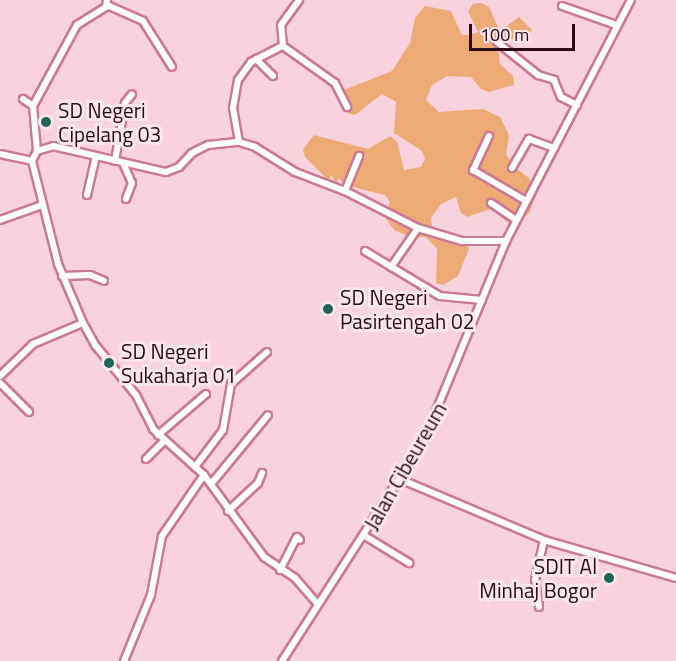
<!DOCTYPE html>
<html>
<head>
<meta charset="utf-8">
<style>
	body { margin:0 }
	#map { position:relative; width:676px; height:661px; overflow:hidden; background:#f8d3de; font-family:"Titillium Web",sans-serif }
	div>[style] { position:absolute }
	.green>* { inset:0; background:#eeaa75 }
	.roads { filter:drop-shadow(2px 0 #cc7995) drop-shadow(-2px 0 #cc7995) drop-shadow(0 2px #cc7995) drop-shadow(0 -2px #cc7995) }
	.minor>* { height:6px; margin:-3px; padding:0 3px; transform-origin:3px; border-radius:3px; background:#fff }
	.dots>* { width:16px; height:16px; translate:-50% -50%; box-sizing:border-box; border:3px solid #f9e6eb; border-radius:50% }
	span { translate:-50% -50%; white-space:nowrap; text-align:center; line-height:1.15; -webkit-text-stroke:6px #f9e6eb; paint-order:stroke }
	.poi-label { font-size:21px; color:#2b0b18 }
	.left { translate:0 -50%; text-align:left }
	.right { translate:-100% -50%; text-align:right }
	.street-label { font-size:21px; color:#2b0b18 }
	.scale { position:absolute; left:469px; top:24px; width:106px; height:27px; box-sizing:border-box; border:3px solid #2b0b18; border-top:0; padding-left:8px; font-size:18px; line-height:21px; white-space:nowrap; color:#2b0b18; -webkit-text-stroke:4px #f9e6eb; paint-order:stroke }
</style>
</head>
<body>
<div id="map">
	<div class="green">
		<div style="clip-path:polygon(481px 3px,489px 7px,500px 31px,519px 17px,532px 30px,520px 39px,503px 38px,498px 45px,500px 64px,513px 76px,514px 85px,489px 92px,481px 89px,471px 77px,447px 76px,432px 85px,426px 100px,439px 112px,483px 109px,500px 117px,509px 135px,506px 154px,514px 167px,529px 178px,536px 196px,529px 213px,518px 223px,510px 224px,491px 209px,467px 217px,461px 213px,456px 197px,441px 204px,431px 218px,432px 227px,466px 237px,469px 249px,458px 276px,443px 285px,436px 283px,437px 249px,426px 237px,408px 236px,394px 230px,385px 217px,390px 202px,385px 195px,345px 185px,339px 178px,336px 184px,332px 175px,328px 180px,305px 157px,303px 149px,314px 135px,368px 149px,390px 136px,397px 142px,404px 170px,421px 167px,425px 159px,422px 151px,394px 133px,396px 102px,382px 94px,355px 115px,347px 113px,344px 90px,392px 71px,410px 43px,415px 18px,425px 6px,451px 11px,462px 35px,470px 35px,478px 32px,468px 11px,473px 4px)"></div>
	</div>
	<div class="roads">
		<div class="minor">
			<div style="left:107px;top:5px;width:39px;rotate:24deg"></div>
			<div style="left:143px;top:21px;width:54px;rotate:57.8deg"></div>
			<div style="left:562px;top:6px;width:57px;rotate:19.4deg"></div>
			<div style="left:497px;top:42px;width:53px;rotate:38.8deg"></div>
			<div style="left:538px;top:75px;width:17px;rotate:17deg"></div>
			<div style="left:554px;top:80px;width:18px;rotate:68deg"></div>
			<div style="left:561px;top:97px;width:18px;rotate:27deg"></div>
			<div style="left:283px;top:46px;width:64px;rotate:35.4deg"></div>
			<div style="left:335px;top:83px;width:27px;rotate:63deg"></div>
			<div style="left:256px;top:59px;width:24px;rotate:45deg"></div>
			<div style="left:23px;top:99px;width:12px;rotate:35deg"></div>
			<div style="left:33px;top:106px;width:45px;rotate:84.9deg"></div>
			<div style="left:33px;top:106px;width:92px;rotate:-61.5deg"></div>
			<div style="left:77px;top:25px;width:34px;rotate:-32deg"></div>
			<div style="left:106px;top:7px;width:7px;rotate:-82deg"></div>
			<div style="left:489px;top:136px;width:38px;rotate:115deg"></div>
			<div style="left:473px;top:170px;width:61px;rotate:30.3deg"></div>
			<div style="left:239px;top:142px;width:35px;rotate:-100deg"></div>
			<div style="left:233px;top:108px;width:28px;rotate:-80deg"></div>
			<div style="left:238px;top:80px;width:22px;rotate:-54deg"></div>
			<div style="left:251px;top:62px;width:36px;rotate:-27deg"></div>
			<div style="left:283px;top:46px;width:21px;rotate:-95deg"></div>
			<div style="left:281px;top:25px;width:31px;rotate:-54deg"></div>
			<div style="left:0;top:154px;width:33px;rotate:12deg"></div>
			<div style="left:32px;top:161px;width:106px;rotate:75.8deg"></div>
			<div style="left:58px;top:264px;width:64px;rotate:67deg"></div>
			<div style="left:83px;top:323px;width:26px;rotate:61deg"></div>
			<div style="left:96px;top:346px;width:63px;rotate:50.8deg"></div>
			<div style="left:136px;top:395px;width:38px;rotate:63deg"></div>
			<div style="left:153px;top:429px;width:69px;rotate:42deg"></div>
			<div style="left:204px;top:475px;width:102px;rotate:53.8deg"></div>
			<div style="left:264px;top:557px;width:37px;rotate:34deg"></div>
			<div style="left:295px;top:578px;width:33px;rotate:49deg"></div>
			<div style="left:32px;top:161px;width:11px;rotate:-63deg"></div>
			<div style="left:37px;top:151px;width:17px;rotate:-17deg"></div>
			<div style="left:53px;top:146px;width:116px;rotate:13deg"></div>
			<div style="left:166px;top:172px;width:14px;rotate:-21deg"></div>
			<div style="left:179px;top:167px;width:19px;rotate:-47deg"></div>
			<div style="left:192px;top:153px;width:18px;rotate:-27deg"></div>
			<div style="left:208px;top:145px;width:31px;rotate:-6deg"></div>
			<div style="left:239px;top:142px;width:17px;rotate:17deg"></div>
			<div style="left:255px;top:147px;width:47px;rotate:32deg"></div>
			<div style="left:295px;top:172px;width:53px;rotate:20.8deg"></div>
			<div style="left:345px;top:191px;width:82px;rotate:26.9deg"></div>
			<div style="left:418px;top:228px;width:46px;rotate:16.5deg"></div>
			<div style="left:462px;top:241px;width:44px"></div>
			<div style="left:115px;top:161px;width:59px;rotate:-80.2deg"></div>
			<div style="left:125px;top:103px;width:11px;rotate:-52deg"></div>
			<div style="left:123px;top:163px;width:22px;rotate:66deg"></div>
			<div style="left:132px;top:183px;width:17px;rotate:111deg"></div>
			<div style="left:512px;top:168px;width:34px;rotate:-60deg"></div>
			<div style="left:529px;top:139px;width:27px;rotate:20deg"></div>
			<div style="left:345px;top:191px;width:38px;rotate:-68deg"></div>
			<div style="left:87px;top:195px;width:40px;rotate:-77deg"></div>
			<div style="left:491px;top:203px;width:30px;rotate:34deg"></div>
			<div style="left:0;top:220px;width:45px;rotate:-19.7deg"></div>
			<div style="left:365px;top:251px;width:87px;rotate:31deg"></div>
			<div style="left:440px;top:296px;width:42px;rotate:5.4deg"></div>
			<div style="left:391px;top:267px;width:47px;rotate:-55.3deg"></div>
			<div style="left:62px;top:276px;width:28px;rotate:-2deg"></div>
			<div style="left:90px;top:275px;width:15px;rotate:23deg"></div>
			<div style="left:0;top:376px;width:46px;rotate:-44.1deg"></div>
			<div style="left:33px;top:344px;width:54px;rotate:-22.8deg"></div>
			<div style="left:0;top:383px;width:41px;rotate:45deg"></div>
			<div style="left:158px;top:435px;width:63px;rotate:-40.5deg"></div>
			<div style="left:146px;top:459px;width:25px;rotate:-45deg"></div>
			<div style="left:195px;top:467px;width:46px;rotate:-52.9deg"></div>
			<div style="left:223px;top:430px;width:47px;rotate:-80.1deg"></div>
			<div style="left:231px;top:384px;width:48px;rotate:-41.6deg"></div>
			<div style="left:402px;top:480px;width:154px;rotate:22.9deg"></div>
			<div style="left:544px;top:540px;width:137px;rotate:16.1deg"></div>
			<div style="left:211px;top:484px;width:89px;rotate:-50.4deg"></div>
			<div style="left:228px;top:511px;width:41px;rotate:-43deg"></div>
			<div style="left:258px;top:483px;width:11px;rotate:-68deg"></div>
			<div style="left:365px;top:536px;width:52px;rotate:31.5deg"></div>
			<div style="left:280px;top:570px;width:37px;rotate:-63deg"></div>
			<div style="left:297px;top:537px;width:4px;rotate:45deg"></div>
			<div style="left:539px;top:607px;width:27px;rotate:-98deg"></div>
			<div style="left:535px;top:580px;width:41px;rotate:-77.3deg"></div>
			<div style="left:124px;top:661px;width:71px;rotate:-67.8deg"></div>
			<div style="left:151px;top:595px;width:60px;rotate:-79.4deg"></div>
			<div style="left:162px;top:536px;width:74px;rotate:-55.5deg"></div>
			<div style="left:282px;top:661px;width:263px;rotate:-57.3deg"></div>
			<div style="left:424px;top:440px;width:215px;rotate:-67.6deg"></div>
			<div style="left:506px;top:241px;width:271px;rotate:-62.6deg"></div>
		</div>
	</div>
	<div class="dots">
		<div style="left:46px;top:122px;background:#1e6558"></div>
		<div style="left:328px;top:309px;background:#1e6558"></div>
		<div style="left:109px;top:363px;background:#1e6558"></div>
		<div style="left:609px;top:578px;background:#1e6558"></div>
	</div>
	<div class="poi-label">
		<span class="left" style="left:58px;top:122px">SD Negeri<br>Cipelang 03</span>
		<span class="left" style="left:340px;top:309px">SD Negeri<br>Pasirtengah 02</span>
		<span class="left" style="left:121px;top:363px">SD Negeri<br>Sukaharja 01</span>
		<span class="right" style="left:597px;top:578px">SDIT Al<br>Minhaj Bogor</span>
	</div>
	<div class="street-label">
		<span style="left:405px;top:466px;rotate:-60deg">Jalan Cibeureum</span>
	</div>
	<div class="scale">100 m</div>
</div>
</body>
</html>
